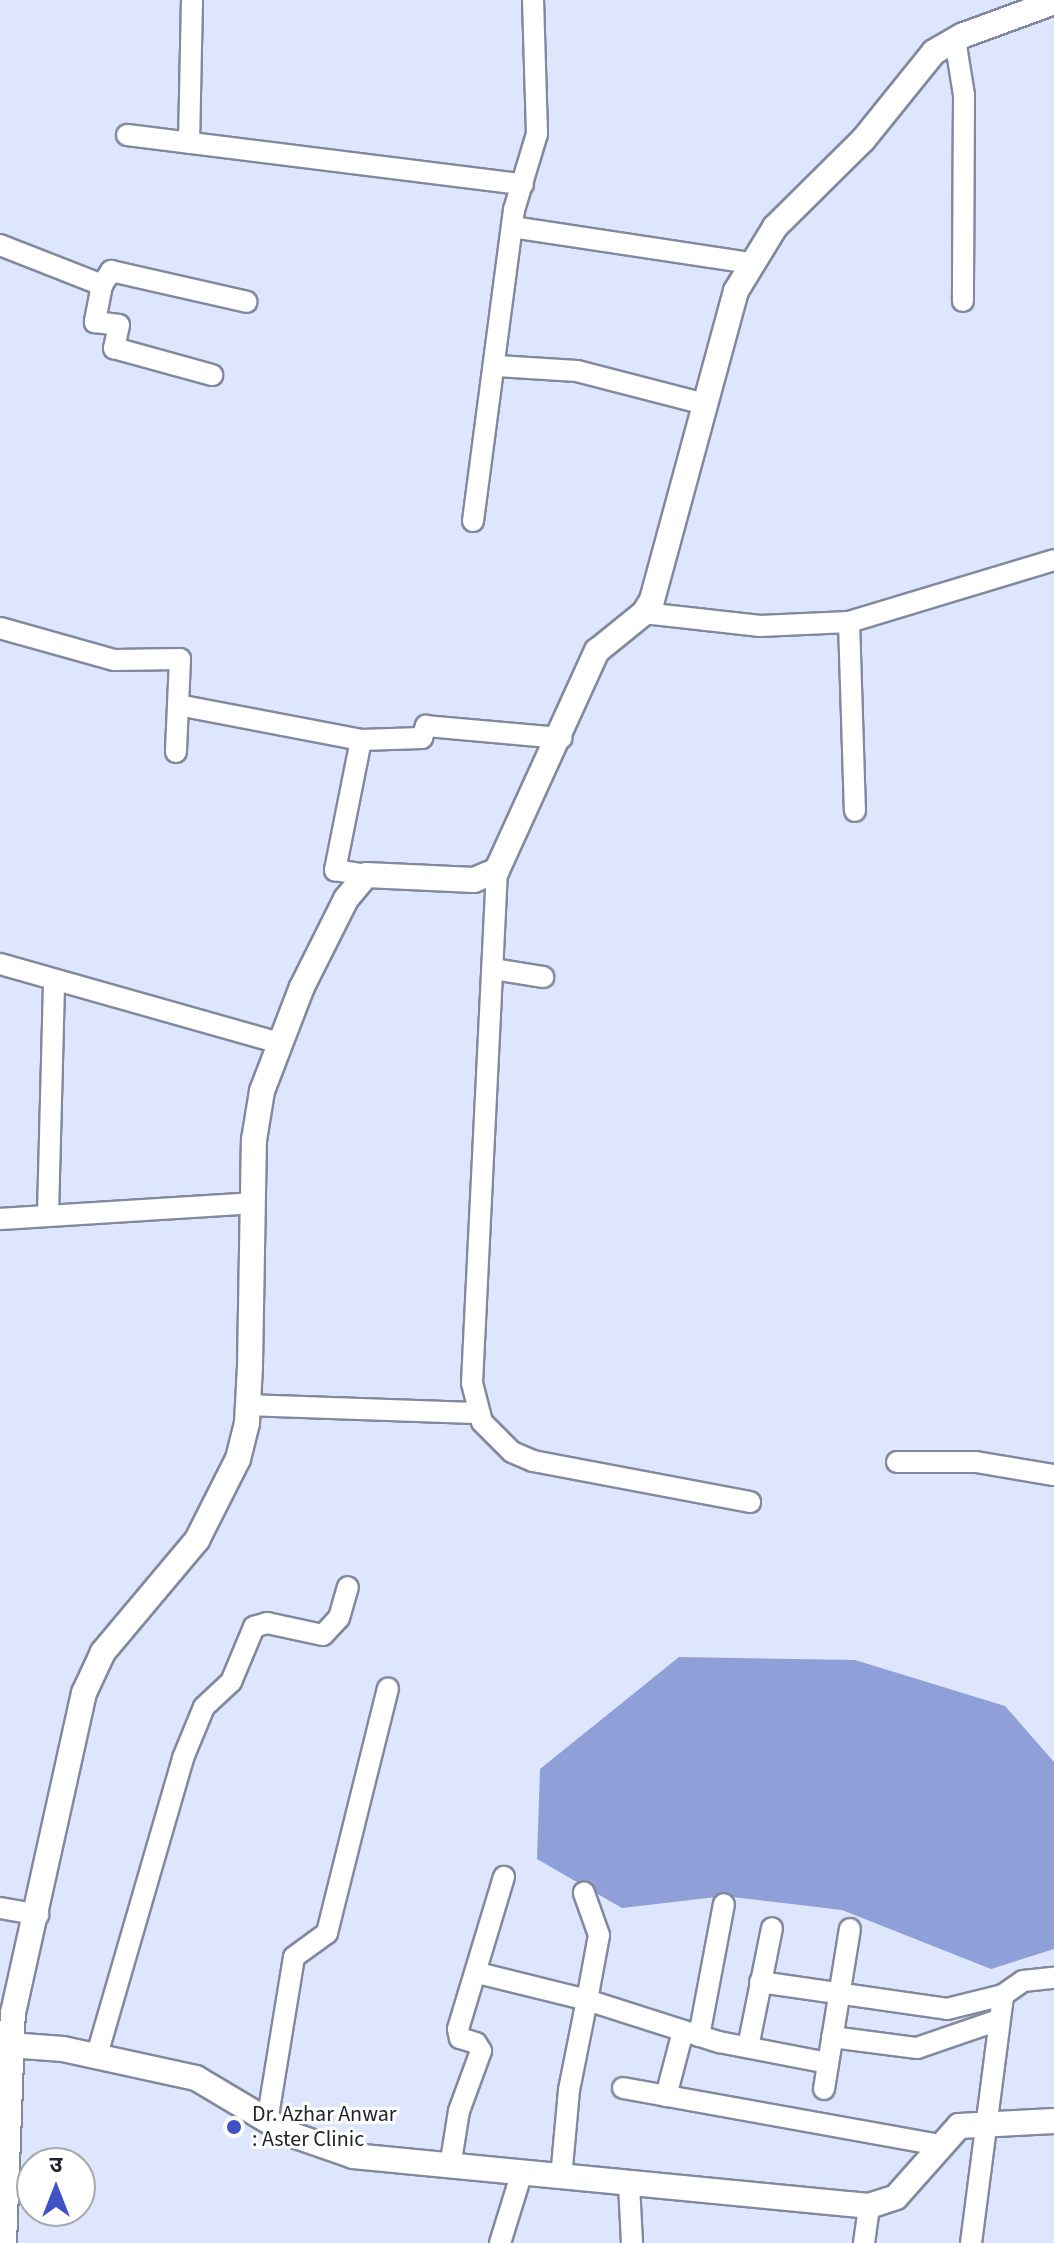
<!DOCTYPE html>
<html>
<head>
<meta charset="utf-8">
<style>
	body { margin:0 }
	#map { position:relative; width:1054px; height:2243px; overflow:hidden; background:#dee6fe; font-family:"Source Sans 3","Noto Sans Devanagari",sans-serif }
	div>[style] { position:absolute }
	.water>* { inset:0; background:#8f9fd8 }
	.roads { filter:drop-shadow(2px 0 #82899f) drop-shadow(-2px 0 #82899f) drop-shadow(0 2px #82899f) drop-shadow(0 -2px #82899f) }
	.minor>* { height:20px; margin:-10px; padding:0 10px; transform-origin:10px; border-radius:10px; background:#fff }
	.tertiary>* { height:24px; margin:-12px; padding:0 12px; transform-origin:12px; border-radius:12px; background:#fff }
	.dots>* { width:22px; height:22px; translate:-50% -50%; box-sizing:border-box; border:4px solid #fff; border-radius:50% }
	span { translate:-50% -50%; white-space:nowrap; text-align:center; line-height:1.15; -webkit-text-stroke:6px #fff; paint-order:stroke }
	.poi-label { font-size:22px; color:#21242c }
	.left { translate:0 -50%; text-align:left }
	.north { position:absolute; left:16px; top:2147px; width:80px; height:80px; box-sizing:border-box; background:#fff; border:2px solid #a6a7ab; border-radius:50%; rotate:0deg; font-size:22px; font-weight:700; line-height:32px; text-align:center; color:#21242c }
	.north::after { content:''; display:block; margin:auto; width:28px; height:36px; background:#3f51c4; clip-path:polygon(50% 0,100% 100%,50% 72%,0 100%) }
</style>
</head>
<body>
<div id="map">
	<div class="water">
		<div style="clip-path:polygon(679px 1657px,855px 1660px,1005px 1706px,1054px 1762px,1054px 1949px,991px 1969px,842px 1910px,725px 1896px,622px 1908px,537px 1859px,540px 1769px)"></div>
	</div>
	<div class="roads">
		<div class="minor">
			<div style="left:955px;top:39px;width:57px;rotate:80.9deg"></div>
			<div style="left:964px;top:95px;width:206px;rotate:90.3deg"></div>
			<div style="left:127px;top:135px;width:399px;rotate:7.1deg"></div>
			<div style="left:189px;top:143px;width:143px;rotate:-88.8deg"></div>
			<div style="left:512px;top:227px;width:240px;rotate:8.6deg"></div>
			<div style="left:0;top:245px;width:110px;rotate:21.4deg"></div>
			<div style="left:102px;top:285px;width:17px;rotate:-57deg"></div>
			<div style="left:111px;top:271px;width:139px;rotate:12.8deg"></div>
			<div style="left:102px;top:285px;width:38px;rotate:101deg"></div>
			<div style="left:95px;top:322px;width:24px;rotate:7deg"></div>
			<div style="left:119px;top:325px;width:24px;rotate:102deg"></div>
			<div style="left:114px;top:348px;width:102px;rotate:15.4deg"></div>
			<div style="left:497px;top:366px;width:80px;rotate:3.6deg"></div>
			<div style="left:577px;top:371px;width:132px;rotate:14.5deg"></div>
			<div style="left:473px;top:521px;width:314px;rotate:-82.5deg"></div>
			<div style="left:514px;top:210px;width:79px;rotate:-73.2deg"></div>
			<div style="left:537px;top:134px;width:134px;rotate:-91.7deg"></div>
			<div style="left:644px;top:613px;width:117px;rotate:6.4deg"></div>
			<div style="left:760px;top:626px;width:89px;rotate:-2.6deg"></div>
			<div style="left:849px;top:622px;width:214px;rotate:-16.8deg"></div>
			<div style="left:849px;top:622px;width:189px;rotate:88.2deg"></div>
			<div style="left:0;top:628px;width:118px;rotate:15.7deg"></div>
			<div style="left:114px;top:660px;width:66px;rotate:-0.9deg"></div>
			<div style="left:180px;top:659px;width:93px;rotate:92.5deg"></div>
			<div style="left:178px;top:705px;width:186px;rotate:10.8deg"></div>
			<div style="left:361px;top:740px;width:133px;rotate:101.3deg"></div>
			<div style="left:335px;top:870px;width:31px;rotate:9deg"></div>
			<div style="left:361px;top:740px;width:61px;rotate:-1.9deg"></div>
			<div style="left:422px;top:738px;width:13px;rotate:-72deg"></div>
			<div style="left:426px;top:726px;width:136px;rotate:5.1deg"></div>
			<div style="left:497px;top:870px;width:514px;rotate:92.79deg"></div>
			<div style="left:472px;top:1383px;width:40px;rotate:75.6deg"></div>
			<div style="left:482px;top:1422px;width:42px;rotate:45deg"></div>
			<div style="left:512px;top:1452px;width:23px;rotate:23deg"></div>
			<div style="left:533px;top:1461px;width:221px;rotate:10.7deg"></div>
			<div style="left:0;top:964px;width:290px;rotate:15.8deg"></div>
			<div style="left:493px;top:969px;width:51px;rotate:9.1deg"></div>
			<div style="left:48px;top:1214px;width:234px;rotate:-88.5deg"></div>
			<div style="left:0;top:1219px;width:254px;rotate:-3.6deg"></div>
			<div style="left:248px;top:1405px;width:231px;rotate:2deg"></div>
			<div style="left:897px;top:1462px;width:79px"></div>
			<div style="left:976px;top:1462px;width:79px;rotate:9.5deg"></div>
			<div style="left:0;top:1908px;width:39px;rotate:10deg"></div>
			<div style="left:478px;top:1973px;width:112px;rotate:13.9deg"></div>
			<div style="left:587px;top:2000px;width:66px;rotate:-79.5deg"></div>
			<div style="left:599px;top:1935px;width:45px;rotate:-109.7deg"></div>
			<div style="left:760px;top:1982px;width:189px;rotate:8.2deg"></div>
			<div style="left:947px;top:2009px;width:58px;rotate:-14deg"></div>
			<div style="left:699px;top:2036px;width:134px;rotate:-79.3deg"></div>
			<div style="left:832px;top:2037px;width:86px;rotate:7.4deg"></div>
			<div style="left:917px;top:2048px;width:87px;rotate:-18.9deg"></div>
			<div style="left:748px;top:2047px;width:121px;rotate:-78.6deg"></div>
			<div style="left:96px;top:2058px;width:312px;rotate:-73.8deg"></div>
			<div style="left:183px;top:1758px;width:55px;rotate:-67.6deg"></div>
			<div style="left:204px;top:1707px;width:37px;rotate:-43deg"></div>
			<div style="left:231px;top:1682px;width:60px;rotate:-67.3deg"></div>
			<div style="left:254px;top:1627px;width:14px;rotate:-17deg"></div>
			<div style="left:267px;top:1623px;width:57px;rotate:12.1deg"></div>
			<div style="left:323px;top:1635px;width:23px;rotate:-47deg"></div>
			<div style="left:339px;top:1618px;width:32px;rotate:-74deg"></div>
			<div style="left:623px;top:2088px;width:322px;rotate:10.2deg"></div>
			<div style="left:824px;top:2089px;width:162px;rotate:-80.8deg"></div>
			<div style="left:666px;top:2096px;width:67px;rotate:-75.3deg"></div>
			<div style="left:267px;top:2122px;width:167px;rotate:-80.7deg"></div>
			<div style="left:294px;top:1957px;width:41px;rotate:-36deg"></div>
			<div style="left:327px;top:1933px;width:252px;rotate:-76deg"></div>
			<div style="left:450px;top:2167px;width:57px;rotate:-80.9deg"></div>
			<div style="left:459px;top:2111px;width:64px;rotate:-69.9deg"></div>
			<div style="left:481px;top:2051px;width:9px;rotate:-122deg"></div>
			<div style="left:476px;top:2043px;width:17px;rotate:-163deg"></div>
			<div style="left:460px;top:2038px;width:9px;rotate:-103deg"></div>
			<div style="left:458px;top:2029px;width:159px;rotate:-73.2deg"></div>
			<div style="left:561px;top:2178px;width:88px;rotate:-84.8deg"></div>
			<div style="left:569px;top:2090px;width:92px;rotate:-78.7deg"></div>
			<div style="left:587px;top:2000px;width:139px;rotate:17.7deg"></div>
			<div style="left:719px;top:2042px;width:111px;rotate:10.9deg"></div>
			<div style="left:629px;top:2184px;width:59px;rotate:87.1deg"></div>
			<div style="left:500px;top:2243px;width:71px;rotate:-72.8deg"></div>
			<div style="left:864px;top:2243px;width:37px;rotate:-82deg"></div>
			<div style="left:971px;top:2243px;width:250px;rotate:-82.6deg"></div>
			<div style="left:1003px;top:1995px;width:24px;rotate:-35deg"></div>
			<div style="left:1023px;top:1981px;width:31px;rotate:-6deg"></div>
		</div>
		<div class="tertiary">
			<div style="left:9px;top:2045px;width:54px;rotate:4.2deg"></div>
			<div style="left:63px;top:2049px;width:136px;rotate:12.3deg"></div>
			<div style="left:196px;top:2078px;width:109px;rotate:30.8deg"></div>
			<div style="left:290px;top:2134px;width:67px;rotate:19.2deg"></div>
			<div style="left:353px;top:2156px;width:518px;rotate:5.53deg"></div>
			<div style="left:869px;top:2206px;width:28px;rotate:-18deg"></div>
			<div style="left:896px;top:2197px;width:95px;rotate:-48.4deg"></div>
			<div style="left:959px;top:2126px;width:95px;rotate:-3deg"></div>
			<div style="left:4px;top:2243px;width:230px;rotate:-87.8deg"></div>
			<div style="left:13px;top:2013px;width:328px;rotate:-77.5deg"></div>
			<div style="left:84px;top:1693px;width:45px;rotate:-65.1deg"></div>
			<div style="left:103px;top:1652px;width:146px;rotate:-50deg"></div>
			<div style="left:197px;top:1540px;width:91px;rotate:-63.2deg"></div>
			<div style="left:238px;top:1459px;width:37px;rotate:-76deg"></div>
			<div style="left:247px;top:1423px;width:58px;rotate:-87deg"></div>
			<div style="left:250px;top:1365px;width:225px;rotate:-89deg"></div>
			<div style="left:254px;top:1140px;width:50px;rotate:-80.7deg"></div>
			<div style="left:262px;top:1091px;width:111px;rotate:-69deg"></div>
			<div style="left:302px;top:987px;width:98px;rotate:-63.4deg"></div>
			<div style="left:346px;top:899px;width:31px;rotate:-50deg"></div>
			<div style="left:366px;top:875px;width:108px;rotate:2.7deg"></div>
			<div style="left:474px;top:880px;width:25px;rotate:-23deg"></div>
			<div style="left:497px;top:870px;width:241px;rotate:-65.5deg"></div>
			<div style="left:597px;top:651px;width:60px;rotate:-39deg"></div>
			<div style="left:644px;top:613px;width:15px;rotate:-58deg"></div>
			<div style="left:652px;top:600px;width:320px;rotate:-74.8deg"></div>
			<div style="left:736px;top:291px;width:75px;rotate:-58.6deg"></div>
			<div style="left:775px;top:227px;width:124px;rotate:-44.7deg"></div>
			<div style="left:863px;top:140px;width:113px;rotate:-51.1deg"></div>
			<div style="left:934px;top:52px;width:34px;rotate:-30deg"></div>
			<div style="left:964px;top:35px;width:96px;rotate:-20.1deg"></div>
		</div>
	</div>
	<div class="dots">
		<div style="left:234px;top:2127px;background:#3f51c4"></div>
	</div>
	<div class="poi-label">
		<span class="left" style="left:252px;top:2127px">Dr. Azhar Anwar<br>: Aster Clinic</span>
	</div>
	<div class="north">उ</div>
</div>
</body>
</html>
